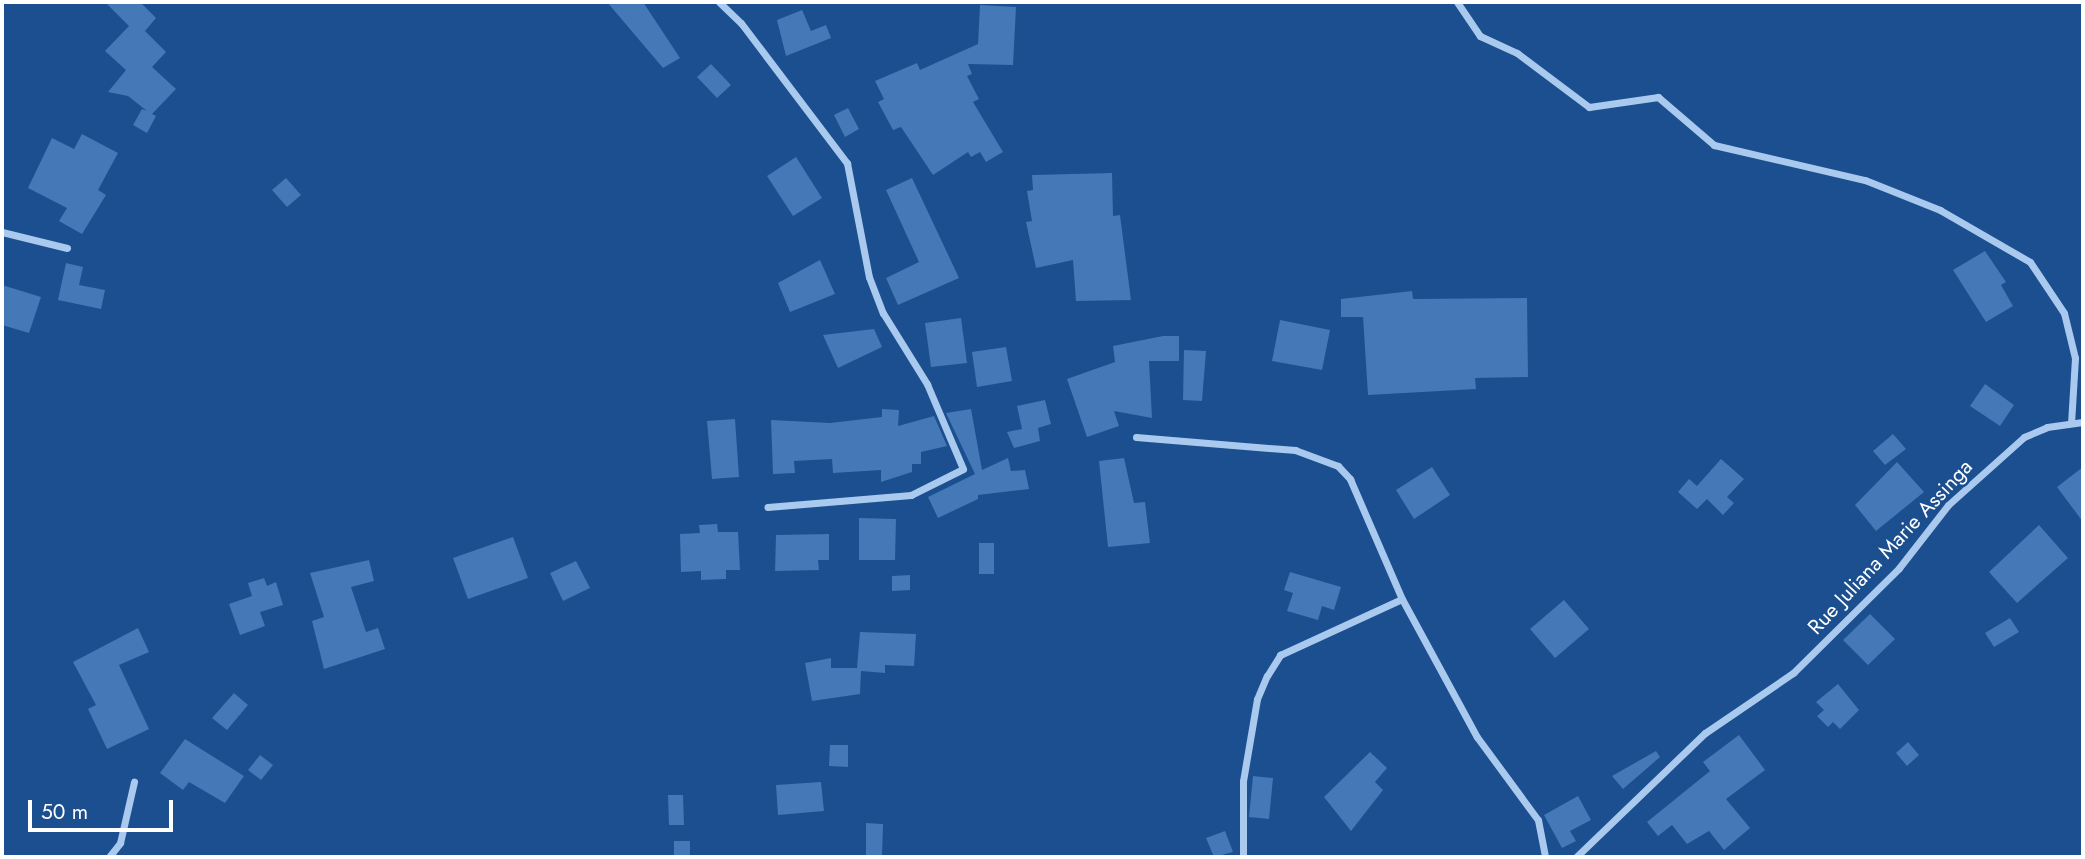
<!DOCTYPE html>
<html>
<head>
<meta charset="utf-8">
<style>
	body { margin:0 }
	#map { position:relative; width:2085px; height:859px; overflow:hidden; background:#1b4f8f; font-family:Jost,sans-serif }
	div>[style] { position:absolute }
	.building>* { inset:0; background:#4478b7 }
	.street>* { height:7px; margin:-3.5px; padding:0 3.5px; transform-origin:3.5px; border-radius:3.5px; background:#a9c9ee }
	span { translate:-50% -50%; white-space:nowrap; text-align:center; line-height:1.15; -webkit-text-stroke:5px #1b4f8f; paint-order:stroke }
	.street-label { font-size:21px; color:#fff }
	.frame { position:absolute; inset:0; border:4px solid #fff; pointer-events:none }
	.scale { position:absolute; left:28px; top:800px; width:145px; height:32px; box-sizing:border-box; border:4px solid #fff; border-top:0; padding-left:9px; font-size:21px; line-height:24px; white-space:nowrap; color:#fff; -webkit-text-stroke:5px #1b4f8f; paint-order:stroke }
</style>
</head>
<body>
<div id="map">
	<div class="building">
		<div style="clip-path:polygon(105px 2px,140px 2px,156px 18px,145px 31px,166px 52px,152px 67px,176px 89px,152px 114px,156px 116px,147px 133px,133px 125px,142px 109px,147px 111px,128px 96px,108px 92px,126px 70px,105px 51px,129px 26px)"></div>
		<div style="clip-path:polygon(607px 2px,643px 2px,680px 58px,663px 68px)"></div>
		<div style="clip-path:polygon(980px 5px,1016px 7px,1013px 65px,968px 64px,972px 74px,967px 76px,979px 99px,973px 102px,1003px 152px,986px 162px,980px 152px,971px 157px,968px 152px,933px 175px,901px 127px,893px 130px,878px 102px,884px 99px,875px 81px,917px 63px,920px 70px,978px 44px)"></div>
		<div style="clip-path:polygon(802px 10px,811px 31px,826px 25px,831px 38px,786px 56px,777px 20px)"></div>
		<div style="clip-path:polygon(711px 64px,731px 85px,717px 98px,697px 77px)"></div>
		<div style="clip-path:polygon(848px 108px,859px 129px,845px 137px,834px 115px)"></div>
		<div style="clip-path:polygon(82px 134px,118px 153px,98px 190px,106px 195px,82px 234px,59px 221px,67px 208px,28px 188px,52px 138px,74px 149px)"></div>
		<div style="clip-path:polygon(796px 157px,822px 198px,793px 216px,767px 176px)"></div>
		<div style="clip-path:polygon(1112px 173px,1113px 216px,1120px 215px,1131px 300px,1076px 301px,1073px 260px,1036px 268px,1026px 222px,1032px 221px,1027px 191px,1033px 190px,1032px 175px)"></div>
		<div style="clip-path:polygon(286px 178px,301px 195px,287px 207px,272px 190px)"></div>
		<div style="clip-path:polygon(912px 178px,959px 278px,898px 305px,886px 278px,919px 262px,886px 190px)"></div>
		<div style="clip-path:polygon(1985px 251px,2006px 282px,2001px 285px,2013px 306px,1986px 322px,1953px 270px)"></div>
		<div style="clip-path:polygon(820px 260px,835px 294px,790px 312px,778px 283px)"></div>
		<div style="clip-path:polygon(66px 263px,83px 267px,79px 285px,105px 290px,101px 309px,58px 300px)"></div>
		<div style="clip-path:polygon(2px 285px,41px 297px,29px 333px,2px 325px)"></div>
		<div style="clip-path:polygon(1412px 291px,1413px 299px,1527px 298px,1528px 377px,1475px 378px,1476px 389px,1368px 395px,1363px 317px,1341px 317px,1341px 299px)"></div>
		<div style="clip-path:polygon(961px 318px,967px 363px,931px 367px,925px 323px)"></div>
		<div style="clip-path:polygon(1280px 320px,1330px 330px,1322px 370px,1272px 361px)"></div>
		<div style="clip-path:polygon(874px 329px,882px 347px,838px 368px,823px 335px)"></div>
		<div style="clip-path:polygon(1163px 336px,1179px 336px,1179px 361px,1149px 361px,1152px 418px,1114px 411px,1119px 426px,1087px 437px,1067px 379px,1115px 362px,1113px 346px)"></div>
		<div style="clip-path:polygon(1006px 347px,1012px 381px,977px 387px,972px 352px)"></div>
		<div style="clip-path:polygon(1184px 350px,1206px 351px,1202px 401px,1183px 400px)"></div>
		<div style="clip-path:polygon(1985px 384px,2014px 405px,2000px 426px,1970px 406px)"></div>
		<div style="clip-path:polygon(1045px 400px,1051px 424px,1038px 428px,1040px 441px,1014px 448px,1007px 432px,1022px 429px,1017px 406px)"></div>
		<div style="clip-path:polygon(882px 409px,899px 410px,898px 426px,934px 416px,947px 446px,921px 452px,921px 464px,912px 464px,912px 472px,881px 482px,881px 470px,833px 473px,832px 459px,794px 461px,795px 473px,773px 474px,771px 420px,830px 423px,882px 417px)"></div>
		<div style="clip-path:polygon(971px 409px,982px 470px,1008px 458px,1011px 471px,1025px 470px,1029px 489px,978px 495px,978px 499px,938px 518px,928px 497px,975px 474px,946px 413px)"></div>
		<div style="clip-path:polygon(735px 419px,739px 477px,712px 479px,707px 421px)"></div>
		<div style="clip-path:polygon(1893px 434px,1906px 449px,1885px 465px,1873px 451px)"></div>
		<div style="clip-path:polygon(1124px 458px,1134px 503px,1145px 502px,1150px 543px,1108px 547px,1099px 461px)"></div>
		<div style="clip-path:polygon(1721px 459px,1744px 479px,1727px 497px,1734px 503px,1723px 515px,1707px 499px,1697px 509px,1678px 492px,1689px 479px,1697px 486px)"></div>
		<div style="clip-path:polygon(1897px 462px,1924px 492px,1876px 531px,1855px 505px)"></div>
		<div style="clip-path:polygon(1432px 467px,1450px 495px,1414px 519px,1396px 490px)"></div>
		<div style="clip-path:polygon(2083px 467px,2083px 522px,2057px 487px)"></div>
		<div style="clip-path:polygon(859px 518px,896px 519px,895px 560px,859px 560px)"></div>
		<div style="clip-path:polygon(717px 524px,718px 532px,738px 532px,740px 570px,726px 570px,726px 579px,701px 580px,701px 571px,681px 572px,680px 534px,700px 533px,699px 525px)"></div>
		<div style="clip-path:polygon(2039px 525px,2068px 558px,2017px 603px,1989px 572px)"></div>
		<div style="clip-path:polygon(829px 534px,829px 560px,818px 560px,819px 570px,775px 571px,776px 535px)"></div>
		<div style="clip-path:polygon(513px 537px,528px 578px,468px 599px,453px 558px)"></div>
		<div style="clip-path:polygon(979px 543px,994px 543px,994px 574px,979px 574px)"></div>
		<div style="clip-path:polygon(369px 560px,374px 581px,351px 587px,366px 632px,378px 628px,385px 649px,324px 669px,312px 621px,324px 617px,310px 573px)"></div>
		<div style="clip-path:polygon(576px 561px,590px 588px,563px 601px,550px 573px)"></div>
		<div style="clip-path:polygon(1290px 572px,1341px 587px,1334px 610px,1322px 606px,1318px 620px,1287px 611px,1293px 593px,1284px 590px)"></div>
		<div style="clip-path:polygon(910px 575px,910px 590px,892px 591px,892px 576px)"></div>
		<div style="clip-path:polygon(264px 578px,267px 586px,276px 582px,283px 605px,260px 612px,265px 626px,240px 635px,229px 604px,252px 596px,248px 583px)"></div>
		<div style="clip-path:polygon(1564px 600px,1589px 629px,1555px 658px,1530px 629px)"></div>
		<div style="clip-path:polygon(1870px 614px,1895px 639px,1868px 665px,1843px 640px)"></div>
		<div style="clip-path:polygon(2010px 618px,2019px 632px,1994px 647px,1985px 633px)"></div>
		<div style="clip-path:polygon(138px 628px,149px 652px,119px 665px,149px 729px,107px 749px,88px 709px,96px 705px,73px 662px)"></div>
		<div style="clip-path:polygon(860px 632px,916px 634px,914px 666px,885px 665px,885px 673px,861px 671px,860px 694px,812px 701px,805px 663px,831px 658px,831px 668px,857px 668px)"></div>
		<div style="clip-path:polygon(1838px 684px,1859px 710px,1840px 729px,1833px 722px,1828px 727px,1817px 716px,1824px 710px,1816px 702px)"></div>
		<div style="clip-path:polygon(234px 693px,248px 705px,227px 730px,212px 718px)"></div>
		<div style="clip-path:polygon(1739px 735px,1765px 770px,1726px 799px,1750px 828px,1724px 850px,1709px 831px,1687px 844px,1672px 825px,1658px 836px,1647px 822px,1710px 771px,1703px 762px)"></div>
		<div style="clip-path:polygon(185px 739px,244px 776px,225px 803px,189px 782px,183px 790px,160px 773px)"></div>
		<div style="clip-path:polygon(1908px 742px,1919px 755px,1907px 766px,1896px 753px)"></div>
		<div style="clip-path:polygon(830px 745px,848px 745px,848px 767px,829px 766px)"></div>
		<div style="clip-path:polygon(1656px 751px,1660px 757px,1623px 789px,1612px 776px)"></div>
		<div style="clip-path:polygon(1370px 752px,1387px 768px,1375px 782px,1383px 790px,1351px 831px,1324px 797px)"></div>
		<div style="clip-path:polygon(260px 755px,273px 765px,261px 780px,248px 770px)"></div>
		<div style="clip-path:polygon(1253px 776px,1273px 778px,1269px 819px,1249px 817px)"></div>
		<div style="clip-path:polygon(821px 782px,824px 811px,778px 815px,776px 785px)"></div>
		<div style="clip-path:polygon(668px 795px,683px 795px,684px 825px,669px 825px)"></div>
		<div style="clip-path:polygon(1578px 796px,1591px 820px,1570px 831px,1576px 841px,1562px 848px,1544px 815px)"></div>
		<div style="clip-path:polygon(866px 823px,883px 824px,882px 857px,866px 857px)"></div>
		<div style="clip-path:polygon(1225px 831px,1233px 852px,1214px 857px,1206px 838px)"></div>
		<div style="clip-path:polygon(674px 841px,690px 841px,690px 857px,674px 857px)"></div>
	</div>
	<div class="street">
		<div style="left:719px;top:2px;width:30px;rotate:44deg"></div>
		<div style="left:741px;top:23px;width:176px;rotate:52.9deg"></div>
		<div style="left:847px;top:163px;width:116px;rotate:79.1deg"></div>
		<div style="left:869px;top:277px;width:39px;rotate:69deg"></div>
		<div style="left:883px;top:313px;width:84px;rotate:58.2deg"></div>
		<div style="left:927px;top:384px;width:92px;rotate:67deg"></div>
		<div style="left:963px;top:469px;width:58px;rotate:153.4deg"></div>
		<div style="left:911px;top:495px;width:144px;rotate:175.2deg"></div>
		<div style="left:1457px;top:2px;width:41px;rotate:55.9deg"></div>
		<div style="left:1480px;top:36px;width:41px;rotate:24.7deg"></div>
		<div style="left:1517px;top:53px;width:90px;rotate:36.9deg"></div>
		<div style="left:1589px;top:107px;width:70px;rotate:-8.2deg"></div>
		<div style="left:1658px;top:97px;width:74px;rotate:40.6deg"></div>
		<div style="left:1714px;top:145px;width:155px;rotate:13.1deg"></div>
		<div style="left:1865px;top:180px;width:81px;rotate:21.8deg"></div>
		<div style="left:1940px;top:210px;width:104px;rotate:30deg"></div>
		<div style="left:2030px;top:262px;width:61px;rotate:56.3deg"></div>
		<div style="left:2064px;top:313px;width:46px;rotate:76.3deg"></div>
		<div style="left:2075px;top:358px;width:65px;rotate:93.5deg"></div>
		<div style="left:2px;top:232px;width:67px;rotate:13.8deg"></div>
		<div style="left:1136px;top:437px;width:160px;rotate:4.7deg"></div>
		<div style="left:1295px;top:450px;width:46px;rotate:20.4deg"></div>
		<div style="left:1338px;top:466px;width:18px;rotate:47deg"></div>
		<div style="left:1350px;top:479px;width:131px;rotate:66.6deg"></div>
		<div style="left:1402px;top:599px;width:157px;rotate:61.5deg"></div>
		<div style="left:1477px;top:737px;width:103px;rotate:53.7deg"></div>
		<div style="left:1538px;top:820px;width:38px;rotate:79deg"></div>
		<div style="left:109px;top:857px;width:18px;rotate:-52deg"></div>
		<div style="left:120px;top:843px;width:63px;rotate:-77.1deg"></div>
		<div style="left:1243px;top:857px;width:76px;rotate:-90deg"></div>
		<div style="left:1243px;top:781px;width:83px;rotate:-80.3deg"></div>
		<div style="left:1257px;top:699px;width:25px;rotate:-67deg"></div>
		<div style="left:1267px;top:676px;width:25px;rotate:-58deg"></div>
		<div style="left:1280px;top:655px;width:134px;rotate:-24.7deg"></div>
		<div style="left:1576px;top:857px;width:179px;rotate:-43.9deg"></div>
		<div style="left:1705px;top:733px;width:107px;rotate:-34.3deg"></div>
		<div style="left:1793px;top:673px;width:149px;rotate:-44.7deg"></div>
		<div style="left:1899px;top:568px;width:80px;rotate:-52.1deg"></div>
		<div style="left:1948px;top:505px;width:102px;rotate:-41.8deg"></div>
		<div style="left:2024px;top:437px;width:25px;rotate:-23deg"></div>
		<div style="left:2047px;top:427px;width:36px;rotate:-8deg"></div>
	</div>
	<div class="street-label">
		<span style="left:1890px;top:547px;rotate:-47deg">Rue Juliana Marie Assinga</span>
	</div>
	<div class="frame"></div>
	<div class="scale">50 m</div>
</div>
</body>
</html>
